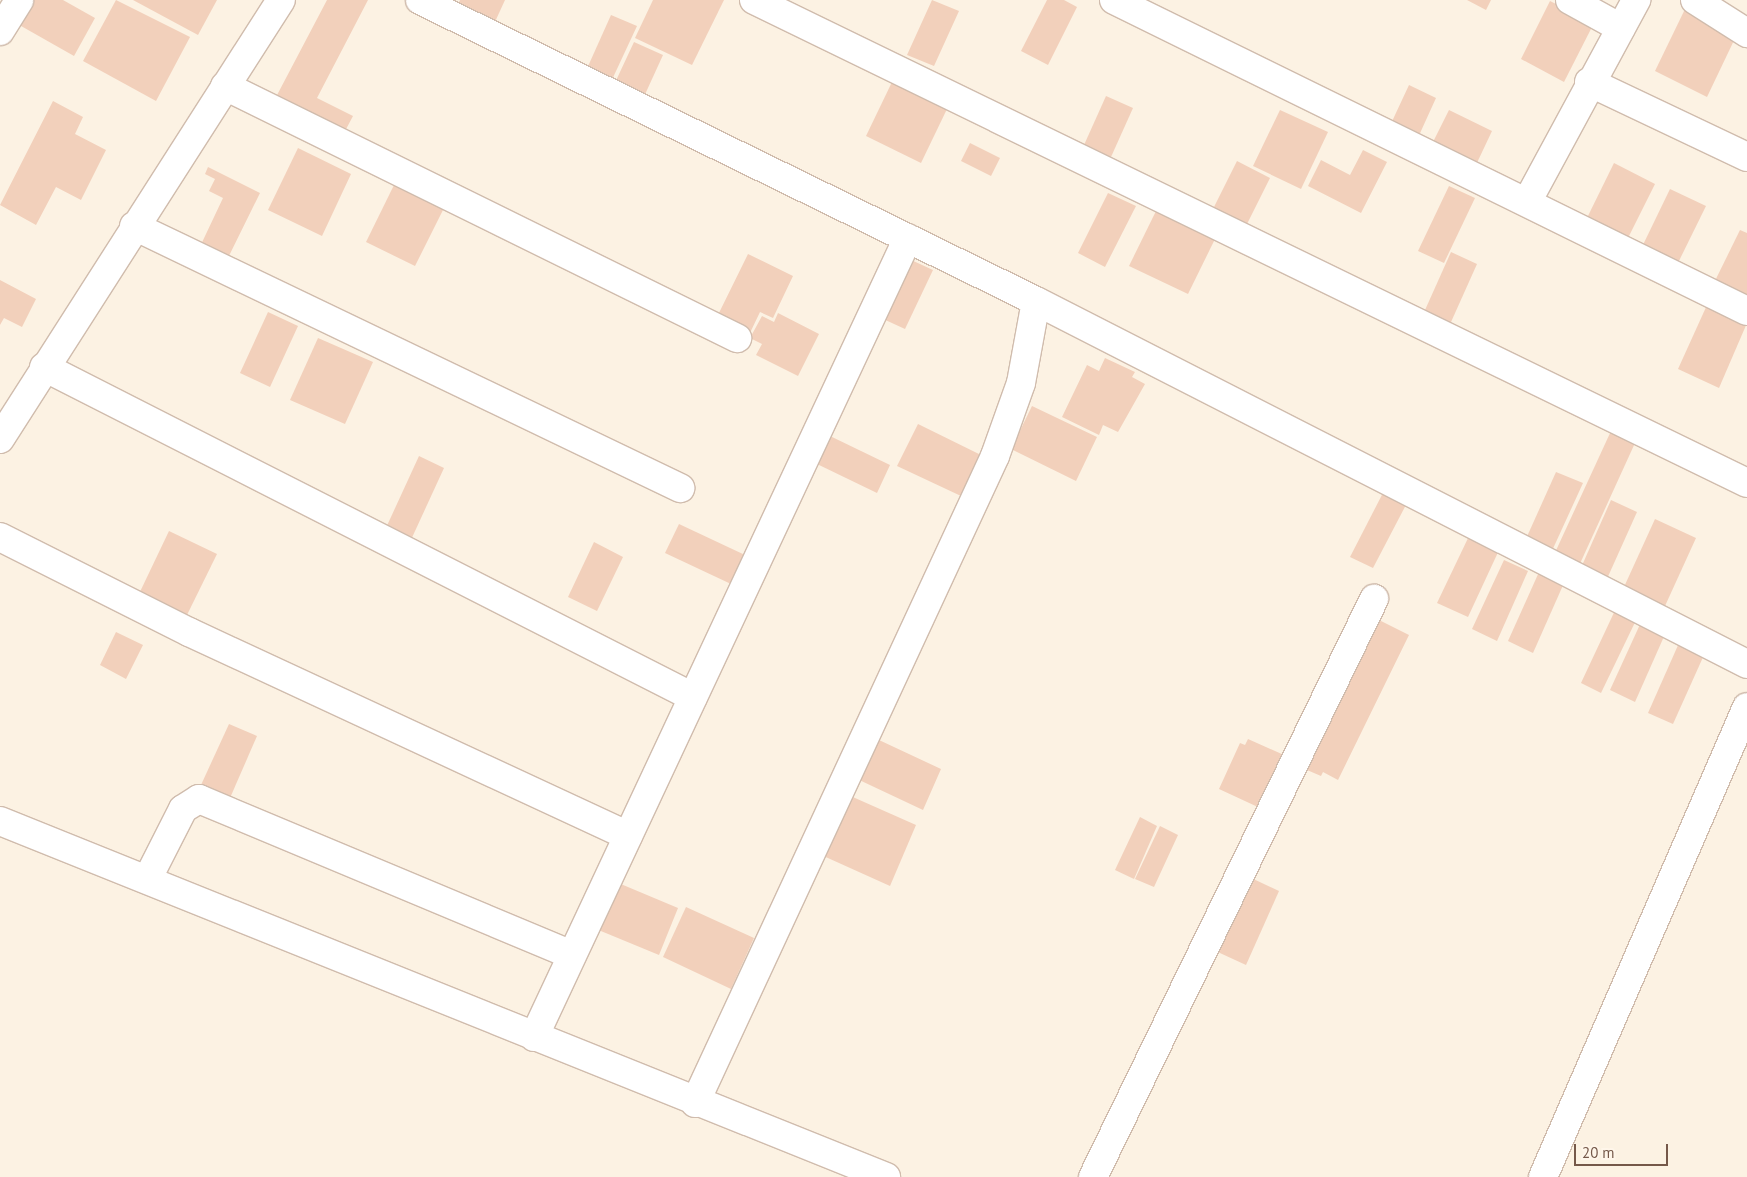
<!DOCTYPE html>
<html>
<head>
<meta charset="utf-8">
<style>
	body { margin:0 }
	#map { position:relative; width:1747px; height:1177px; overflow:hidden; background:#fcf2e3; font-family:"PT Sans",sans-serif }
	div>[style] { position:absolute }
	.building>* { inset:0; background:#f2d0bb }
	.roads { filter:drop-shadow(1px 0 #d0bcad) drop-shadow(-1px 0 #d0bcad) drop-shadow(0 1px #d0bcad) drop-shadow(0 -1px #d0bcad) }
	.street>* { height:28px; margin:-14px; padding:0 14px; transform-origin:14px; border-radius:14px; background:#fff }
	.secondary>* { height:28px; margin:-14px; padding:0 14px; transform-origin:14px; border-radius:14px; background:#fff }
	span { translate:-50% -50%; white-space:nowrap; text-align:center; line-height:1.15; -webkit-text-stroke:4.5px #fff6ea; paint-order:stroke }
	.scale { position:absolute; left:1574px; top:1144px; width:94px; height:22px; box-sizing:border-box; border:2px solid #755849; border-top:0; padding-left:6px; font-size:15px; line-height:18px; white-space:nowrap; color:#755849; -webkit-text-stroke:4px #fff6ea; paint-order:stroke }
</style>
</head>
<body>
<div id="map">
	<div class="building">
		<div style="clip-path:polygon(27px 0,63px 0,95px 18px,74px 56px,14px 22px)"></div>
		<div style="clip-path:polygon(116px 0,190px 37px,156px 101px,83px 61px)"></div>
		<div style="clip-path:polygon(133px 0,217px 0,198px 35px)"></div>
		<div style="clip-path:polygon(327px 0,368px 0,317px 98px,353px 116px,344px 133px,276px 97px)"></div>
		<div style="clip-path:polygon(460px 0,505px 0,494px 24px,457px 7px)"></div>
		<div style="clip-path:polygon(653px 0,724px 0,692px 65px,635px 38px)"></div>
		<div style="clip-path:polygon(932px 0,959px 11px,934px 66px,907px 55px)"></div>
		<div style="clip-path:polygon(1047px 0,1064px 0,1077px 7px,1048px 65px,1021px 51px)"></div>
		<div style="clip-path:polygon(1467px 0,1491px 0,1486px 10px)"></div>
		<div style="clip-path:polygon(1550px 1px,1594px 23px,1564px 82px,1521px 59px)"></div>
		<div style="clip-path:polygon(1686px 7px,1738px 32px,1707px 97px,1655px 71px)"></div>
		<div style="clip-path:polygon(611px 15px,637px 26px,610px 84px,585px 73px)"></div>
		<div style="clip-path:polygon(634px 42px,663px 55px,642px 101px,613px 87px)"></div>
		<div style="clip-path:polygon(892px 82px,947px 109px,921px 163px,866px 136px)"></div>
		<div style="clip-path:polygon(1409px 85px,1436px 98px,1416px 142px,1388px 130px)"></div>
		<div style="clip-path:polygon(1106px 96px,1133px 108px,1111px 157px,1084px 145px)"></div>
		<div style="clip-path:polygon(53px 101px,83px 117px,75px 134px,106px 150px,81px 200px,56px 187px,36px 225px,0 205px)"></div>
		<div style="clip-path:polygon(1280px 110px,1328px 132px,1301px 189px,1253px 166px)"></div>
		<div style="clip-path:polygon(1449px 110px,1492px 131px,1475px 167px,1431px 146px)"></div>
		<div style="clip-path:polygon(970px 143px,1000px 158px,991px 176px,961px 161px)"></div>
		<div style="clip-path:polygon(298px 148px,351px 174px,322px 236px,268px 210px)"></div>
		<div style="clip-path:polygon(1363px 150px,1387px 162px,1361px 213px,1308px 186px,1321px 160px,1350px 175px)"></div>
		<div style="clip-path:polygon(1237px 161px,1270px 178px,1243px 232px,1210px 215px)"></div>
		<div style="clip-path:polygon(1614px 163px,1655px 184px,1626px 242px,1585px 222px)"></div>
		<div style="clip-path:polygon(208px 167px,260px 193px,224px 266px,197px 253px,223px 198px,209px 191px,215px 179px,205px 174px)"></div>
		<div style="clip-path:polygon(395px 183px,444px 208px,415px 266px,366px 242px)"></div>
		<div style="clip-path:polygon(1449px 186px,1475px 198px,1444px 263px,1418px 251px)"></div>
		<div style="clip-path:polygon(1670px 189px,1706px 206px,1675px 269px,1640px 251px)"></div>
		<div style="clip-path:polygon(1108px 193px,1136px 206px,1105px 267px,1078px 253px)"></div>
		<div style="clip-path:polygon(1157px 209px,1215px 239px,1188px 294px,1129px 266px)"></div>
		<div style="clip-path:polygon(1740px 230px,1747px 233px,1747px 301px,1712px 287px)"></div>
		<div style="clip-path:polygon(1451px 252px,1477px 264px,1447px 331px,1421px 319px)"></div>
		<div style="clip-path:polygon(748px 254px,793px 276px,773px 318px,760px 312px,749px 335px,716px 319px)"></div>
		<div style="clip-path:polygon(909px 259px,933px 270px,905px 329px,881px 318px)"></div>
		<div style="clip-path:polygon(0 280px,36px 299px,22px 327px,4px 318px,0 325px)"></div>
		<div style="clip-path:polygon(1707px 305px,1747px 323px,1719px 388px,1678px 369px)"></div>
		<div style="clip-path:polygon(268px 312px,298px 326px,270px 387px,240px 373px)"></div>
		<div style="clip-path:polygon(778px 313px,819px 334px,798px 376px,756px 355px,762px 344px,750px 338px,762px 316px,774px 322px)"></div>
		<div style="clip-path:polygon(318px 338px,373px 362px,345px 424px,290px 400px)"></div>
		<div style="clip-path:polygon(1105px 358px,1135px 372px,1132px 377px,1145px 384px,1118px 432px,1103px 425px,1099px 435px,1062px 417px,1087px 365px,1099px 371px)"></div>
		<div style="clip-path:polygon(1032px 406px,1097px 437px,1076px 481px,1011px 449px)"></div>
		<div style="clip-path:polygon(918px 424px,981px 455px,961px 496px,897px 466px)"></div>
		<div style="clip-path:polygon(1611px 431px,1635px 443px,1578px 568px,1553px 557px)"></div>
		<div style="clip-path:polygon(830px 436px,890px 465px,877px 493px,817px 464px)"></div>
		<div style="clip-path:polygon(419px 456px,444px 468px,410px 542px,385px 530px)"></div>
		<div style="clip-path:polygon(1556px 472px,1583px 483px,1551px 553px,1525px 541px)"></div>
		<div style="clip-path:polygon(1385px 489px,1408px 501px,1373px 568px,1350px 557px)"></div>
		<div style="clip-path:polygon(1611px 500px,1637px 512px,1606px 581px,1580px 570px)"></div>
		<div style="clip-path:polygon(1655px 519px,1696px 538px,1665px 606px,1624px 587px)"></div>
		<div style="clip-path:polygon(679px 524px,745px 555px,731px 584px,665px 553px)"></div>
		<div style="clip-path:polygon(169px 531px,217px 554px,185px 619px,138px 596px)"></div>
		<div style="clip-path:polygon(1470px 534px,1500px 548px,1468px 617px,1437px 603px)"></div>
		<div style="clip-path:polygon(594px 542px,623px 557px,597px 611px,568px 597px)"></div>
		<div style="clip-path:polygon(1504px 560px,1528px 571px,1497px 641px,1472px 629px)"></div>
		<div style="clip-path:polygon(1539px 572px,1564px 583px,1533px 653px,1508px 641px)"></div>
		<div style="clip-path:polygon(1618px 604px,1639px 614px,1601px 693px,1581px 683px)"></div>
		<div style="clip-path:polygon(1369px 615px,1409px 635px,1338px 780px,1323px 772px,1321px 776px,1307px 770px,1312px 759px,1302px 754px)"></div>
		<div style="clip-path:polygon(1642px 620px,1666px 632px,1635px 702px,1610px 690px)"></div>
		<div style="clip-path:polygon(116px 632px,143px 645px,126px 679px,100px 665px)"></div>
		<div style="clip-path:polygon(1679px 643px,1704px 655px,1673px 724px,1648px 713px)"></div>
		<div style="clip-path:polygon(229px 724px,257px 736px,230px 798px,201px 785px)"></div>
		<div style="clip-path:polygon(1248px 739px,1284px 755px,1260px 808px,1219px 789px,1240px 743px,1245px 745px)"></div>
		<div style="clip-path:polygon(879px 740px,941px 769px,923px 810px,855px 778px,870px 745px,875px 748px)"></div>
		<div style="clip-path:polygon(846px 794px,916px 825px,890px 886px,819px 854px)"></div>
		<div style="clip-path:polygon(1140px 817px,1157px 826px,1134px 879px,1115px 870px)"></div>
		<div style="clip-path:polygon(1160px 826px,1178px 835px,1154px 887px,1135px 879px)"></div>
		<div style="clip-path:polygon(1247px 876px,1279px 891px,1246px 965px,1209px 948px)"></div>
		<div style="clip-path:polygon(616px 882px,678px 908px,659px 955px,596px 929px)"></div>
		<div style="clip-path:polygon(686px 907px,754px 938px,731px 989px,663px 957px)"></div>
	</div>
	<div class="roads">
		<div class="street">
			<div style="left:420px;top:0;width:686px;rotate:26.04deg"></div>
			<div style="left:1036px;top:301px;width:798px;rotate:27.05deg"></div>
			<div style="left:754px;top:0;width:1104px;rotate:25.94deg"></div>
			<div style="left:1114px;top:0;width:705px;rotate:26.17deg"></div>
			<div style="left:1570px;top:0;width:58px;rotate:28.8deg"></div>
			<div style="left:1695px;top:0;width:62px;rotate:32.4deg"></div>
			<div style="left:0;top:31px;width:36px;rotate:-58deg"></div>
			<div style="left:1589px;top:82px;width:175px;rotate:25.4deg"></div>
			<div style="left:225px;top:86px;width:571px;rotate:26.21deg"></div>
			<div style="left:1527px;top:202px;width:230px;rotate:-61.6deg"></div>
			<div style="left:134px;top:226px;width:606px;rotate:25.63deg"></div>
			<div style="left:44px;top:367px;width:728px;rotate:26.95deg"></div>
			<div style="left:0;top:537px;width:212px;rotate:26.7deg"></div>
			<div style="left:189px;top:632px;width:484px;rotate:24.9deg"></div>
			<div style="left:0;top:821px;width:955px;rotate:21.89deg"></div>
			<div style="left:148px;top:878px;width:77px;rotate:-63.1deg"></div>
			<div style="left:183px;top:809px;width:19px;rotate:-32deg"></div>
			<div style="left:199px;top:799px;width:404px;rotate:22.7deg"></div>
			<div style="left:534px;top:1037px;width:882px;rotate:-64.92deg"></div>
			<div style="left:695px;top:1103px;width:713px;rotate:-65.12deg"></div>
			<div style="left:995px;top:456px;width:77px;rotate:-70.4deg"></div>
			<div style="left:1021px;top:383px;width:83px;rotate:-79.6deg"></div>
			<div style="left:1093px;top:1177px;width:643px;rotate:-64.07deg"></div>
			<div style="left:1543px;top:1177px;width:512px;rotate:-66.54deg"></div>
		</div>
		<div class="secondary">
			<div style="left:0;top:439px;width:521px;rotate:-57.38deg"></div>
		</div>
	</div>
	<div class="scale">20 m</div>
</div>
</body>
</html>
